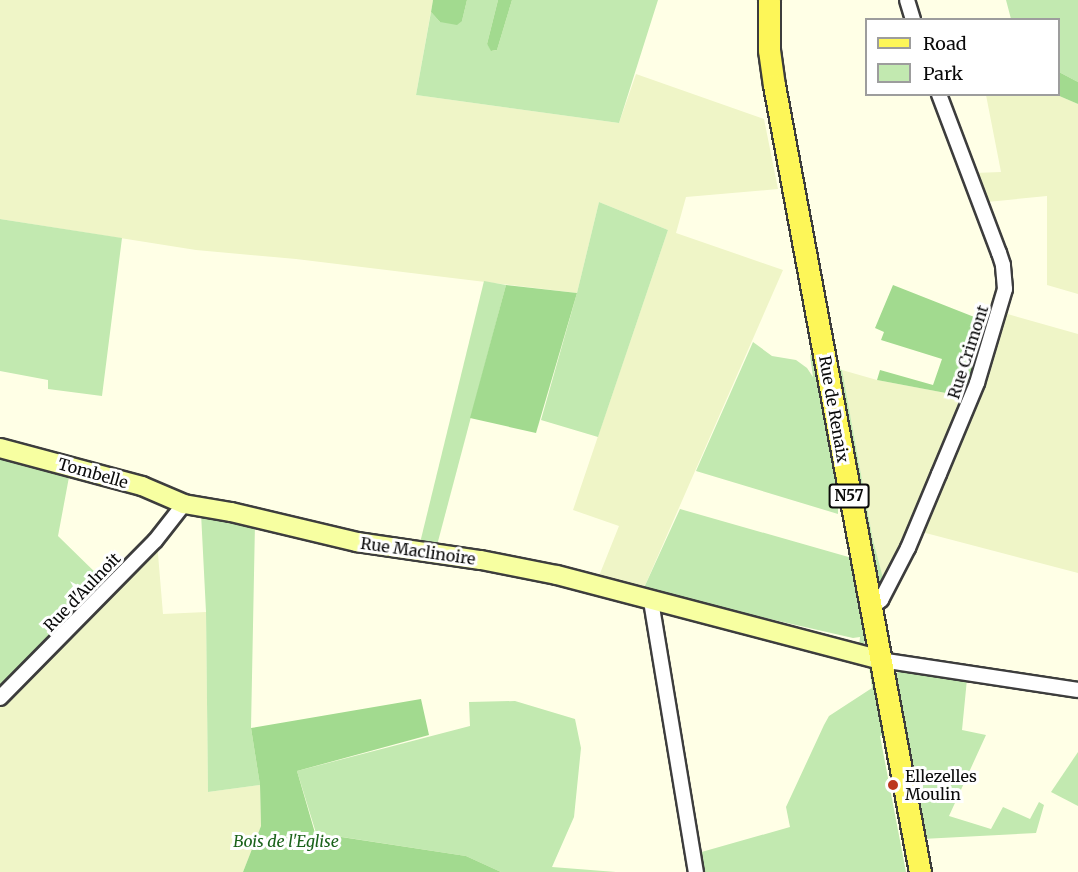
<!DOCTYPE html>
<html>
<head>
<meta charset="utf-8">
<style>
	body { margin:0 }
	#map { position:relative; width:1078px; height:872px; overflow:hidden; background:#ffffe6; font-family:Merriweather,serif }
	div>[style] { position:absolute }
	.farmland>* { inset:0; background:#eff5c7 }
	.green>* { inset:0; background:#c2e9b0 }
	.forest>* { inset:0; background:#a2da8f }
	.roads { filter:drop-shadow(2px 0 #3d3d3d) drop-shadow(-2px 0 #3d3d3d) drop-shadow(0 2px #3d3d3d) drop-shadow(0 -2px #3d3d3d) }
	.street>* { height:14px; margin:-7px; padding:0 7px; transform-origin:7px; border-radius:7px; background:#fff }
	.secondary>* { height:18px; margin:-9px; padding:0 9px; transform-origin:9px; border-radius:9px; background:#f7ffa1 }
	.primary>* { height:21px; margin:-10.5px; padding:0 10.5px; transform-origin:10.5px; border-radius:10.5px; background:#fdf658 }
	.dots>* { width:16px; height:16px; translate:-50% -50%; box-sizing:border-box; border:3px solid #fff; border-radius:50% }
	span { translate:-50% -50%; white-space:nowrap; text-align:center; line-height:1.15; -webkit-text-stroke:6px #fff; paint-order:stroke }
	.shield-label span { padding:2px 4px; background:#fff; border:2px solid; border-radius:4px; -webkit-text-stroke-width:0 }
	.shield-label { font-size:15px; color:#0a0a0a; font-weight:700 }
	.street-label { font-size:16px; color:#0a0a0a }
	.poi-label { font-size:16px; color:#0a0a0a }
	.left { translate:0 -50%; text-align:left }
	.park-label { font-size:16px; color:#1a621a; font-style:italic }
	.legend { position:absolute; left:865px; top:18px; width:195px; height:78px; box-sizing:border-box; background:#fff; border:2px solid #9d9d9d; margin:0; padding:8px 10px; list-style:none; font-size:18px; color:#0a0a0a }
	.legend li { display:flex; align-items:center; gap:12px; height:30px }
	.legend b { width:30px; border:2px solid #9d9d9d }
</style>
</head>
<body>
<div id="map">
	<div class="farmland">
		<div style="clip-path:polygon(0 0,433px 0,416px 95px,619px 123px,636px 74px,764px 119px,778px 189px,686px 197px,676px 233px,783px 270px,643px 590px,597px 581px,619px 526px,573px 510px,668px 230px,599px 202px,577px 293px,296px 259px,196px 250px,0 219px)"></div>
		<div style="clip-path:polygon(986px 95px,1057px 95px,1078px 104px,1078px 294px,1047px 285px,1047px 196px,987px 202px,974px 173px,1001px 172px)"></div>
		<div style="clip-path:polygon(1004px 313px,1078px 334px,1078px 573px,918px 531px,984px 385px)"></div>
		<div style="clip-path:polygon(842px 370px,877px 380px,967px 397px,918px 516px,887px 577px,883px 579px,873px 540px)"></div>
		<div style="clip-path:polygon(157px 542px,163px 614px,206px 612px,208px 792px,260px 785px,261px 826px,243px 872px,0 872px,0 703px)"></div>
	</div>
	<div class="green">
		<div style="clip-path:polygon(467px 0,498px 0,487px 44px,492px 51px,497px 50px,512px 0,658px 0,619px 123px,416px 95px,431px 12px,440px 22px,462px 21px)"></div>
		<div style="clip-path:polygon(1006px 0,1078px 0,1078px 82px,1059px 72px,1058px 20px,1011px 19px)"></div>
		<div style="clip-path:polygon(599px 202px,668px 230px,598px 437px,541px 420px,577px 293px)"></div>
		<div style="clip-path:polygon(0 219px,122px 238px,102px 396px,48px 389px,48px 380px,0 371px)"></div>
		<div style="clip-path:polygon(484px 281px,506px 285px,436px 549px,419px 547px)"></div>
		<div style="clip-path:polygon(753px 342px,772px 356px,796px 360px,807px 368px,813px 377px,810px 355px,814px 352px,843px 510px,838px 508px,838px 514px,696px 471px)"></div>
		<div style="clip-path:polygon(836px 368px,842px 370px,873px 540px,883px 578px,887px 577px,878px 593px)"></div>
		<div style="clip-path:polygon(0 457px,69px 477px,58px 536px,104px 581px,0 689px)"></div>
		<div style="clip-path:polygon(680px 509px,852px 558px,867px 641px,859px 646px,860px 637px,853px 638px,643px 590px)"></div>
		<div style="clip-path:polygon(201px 513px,255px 523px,251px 728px,260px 785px,208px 792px,206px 612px)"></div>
		<div style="clip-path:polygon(869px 666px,872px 668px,886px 734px,880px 736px,906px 872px,702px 872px,698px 853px,790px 827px,786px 807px,824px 725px,829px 716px,872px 688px)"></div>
		<div style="clip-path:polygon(902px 670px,967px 679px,962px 730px,986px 735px,949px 816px,991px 829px,1003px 807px,1030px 819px,1039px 802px,1044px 805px,1036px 833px,922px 839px,907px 757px,909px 751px,900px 694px,894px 690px,893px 680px,895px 674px)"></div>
		<div style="clip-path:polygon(515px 701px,575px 719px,581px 748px,574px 817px,552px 867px,616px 872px,501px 872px,466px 856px,316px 833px,297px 771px,470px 726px,469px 702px)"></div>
		<div style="clip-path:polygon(1078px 752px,1078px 806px,1051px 792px)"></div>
	</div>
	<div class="forest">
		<div style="clip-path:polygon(433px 0,467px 0,462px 21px,457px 25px,440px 22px,431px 12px)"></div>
		<div style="clip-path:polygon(498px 0,512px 0,497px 50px,491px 51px,487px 44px)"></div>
		<div style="clip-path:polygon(1059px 72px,1078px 82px,1078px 104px,1057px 95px)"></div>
		<div style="clip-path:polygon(506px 285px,577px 293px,536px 433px,470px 418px)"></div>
		<div style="clip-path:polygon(893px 285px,992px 324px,967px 397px,877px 380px,880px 370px,933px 385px,942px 359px,881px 340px,884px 332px,875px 328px)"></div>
		<div style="clip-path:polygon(421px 699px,429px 735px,297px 771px,315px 833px,466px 856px,501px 872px,243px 872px,261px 826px,260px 785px,251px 728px)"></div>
	</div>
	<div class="roads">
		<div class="street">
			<div style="left:907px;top:0;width:21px;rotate:73deg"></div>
			<div style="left:651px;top:601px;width:275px;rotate:80.6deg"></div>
			<div style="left:870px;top:608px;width:14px;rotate:-36deg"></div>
			<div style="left:881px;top:600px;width:59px;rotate:-62.6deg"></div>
			<div style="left:908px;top:548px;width:80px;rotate:-67.3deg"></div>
			<div style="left:939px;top:474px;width:99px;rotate:-67.3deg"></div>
			<div style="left:977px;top:383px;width:98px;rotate:-73.4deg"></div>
			<div style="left:1005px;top:289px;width:24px;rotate:-95deg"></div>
			<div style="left:1003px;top:265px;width:13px;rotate:-108deg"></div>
			<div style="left:999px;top:253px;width:170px;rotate:-110.7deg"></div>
			<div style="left:880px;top:660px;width:200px;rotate:8.6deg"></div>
			<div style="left:0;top:698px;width:221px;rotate:-45.4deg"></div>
			<div style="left:155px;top:541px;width:47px;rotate:-51.9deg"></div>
		</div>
		<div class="secondary">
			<div style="left:0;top:448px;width:147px;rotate:15deg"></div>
			<div style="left:142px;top:486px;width:46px;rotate:23.2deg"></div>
			<div style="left:184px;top:504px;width:48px;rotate:9.7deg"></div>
			<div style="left:231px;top:512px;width:130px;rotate:13.4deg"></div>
			<div style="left:357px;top:542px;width:125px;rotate:8.3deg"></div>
			<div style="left:481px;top:560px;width:77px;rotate:11.2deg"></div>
			<div style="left:557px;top:575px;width:334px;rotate:14.7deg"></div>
		</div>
		<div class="primary">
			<div style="left:769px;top:0;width:50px;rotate:90deg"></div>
			<div style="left:769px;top:50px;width:35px;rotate:82deg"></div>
			<div style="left:774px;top:85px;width:800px;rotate:79.49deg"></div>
		</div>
	</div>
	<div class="dots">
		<div style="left:893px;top:785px;background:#bc371f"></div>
	</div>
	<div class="shield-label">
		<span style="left:849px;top:496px">N57</span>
	</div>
	<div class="street-label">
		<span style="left:968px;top:352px;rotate:-72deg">Rue Crimont</span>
		<span style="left:834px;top:409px;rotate:80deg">Rue de Renaix</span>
		<span style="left:93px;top:473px;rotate:16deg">Tombelle</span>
		<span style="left:418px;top:551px;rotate:8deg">Rue Maclinoire</span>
		<span style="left:82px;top:592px;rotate:-46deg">Rue d'Aulnoit</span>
	</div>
	<div class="poi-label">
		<span class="left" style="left:905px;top:785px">Ellezelles<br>Moulin</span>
	</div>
	<div class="park-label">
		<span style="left:286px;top:841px">Bois de l'Eglise</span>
	</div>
	<ul class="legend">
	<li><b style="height:8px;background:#fdf658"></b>Road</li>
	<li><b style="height:16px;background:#c2e9b0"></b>Park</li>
	</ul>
</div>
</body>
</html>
